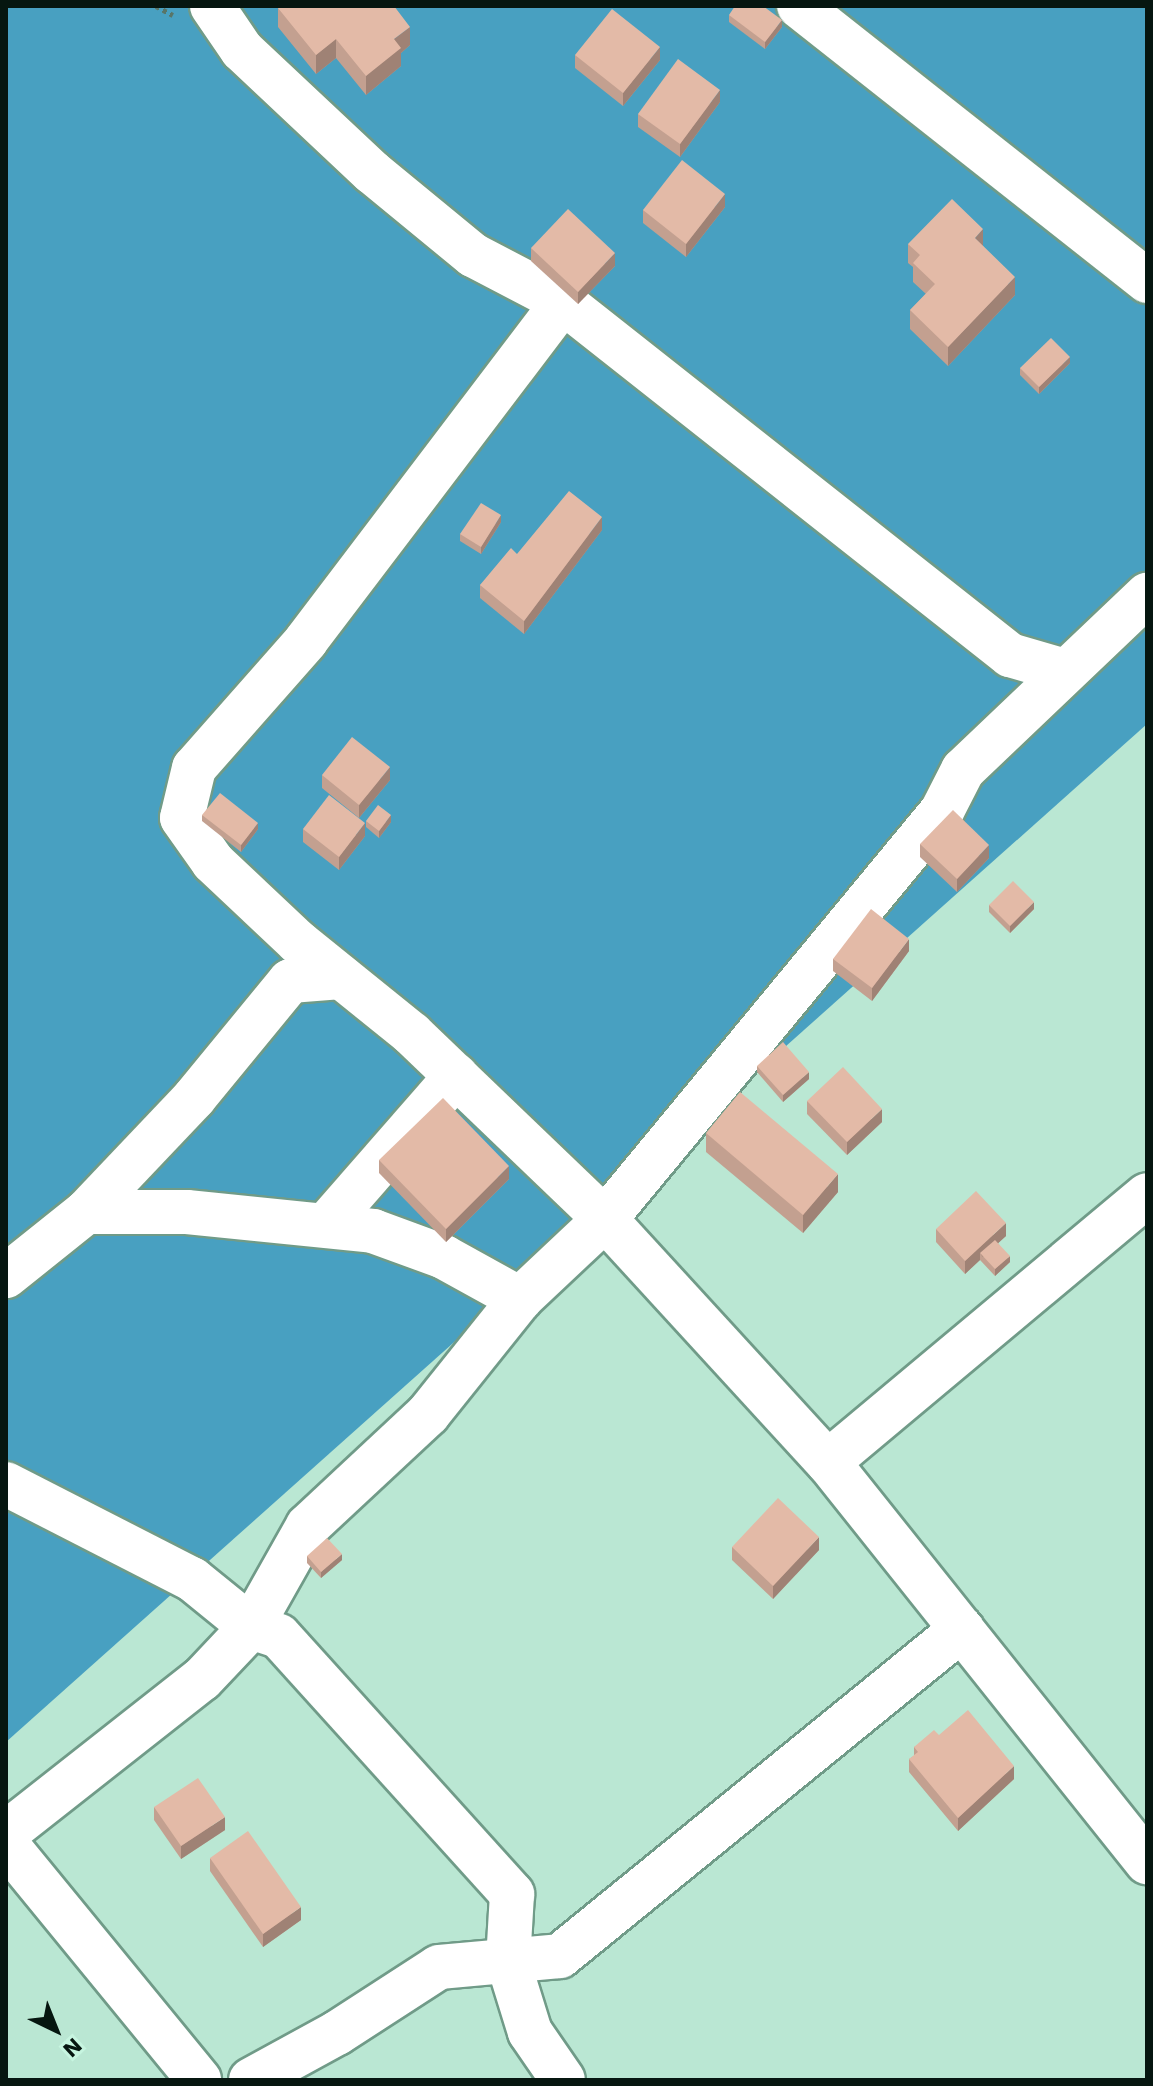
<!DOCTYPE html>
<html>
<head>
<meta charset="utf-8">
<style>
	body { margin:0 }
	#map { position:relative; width:1153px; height:2086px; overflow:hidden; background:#bae7d3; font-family:"Work Sans",sans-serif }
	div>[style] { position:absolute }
	.water>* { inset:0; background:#48a0c1 }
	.path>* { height:5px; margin-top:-2.5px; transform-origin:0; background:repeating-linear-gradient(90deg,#587568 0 4px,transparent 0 8px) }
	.roads { filter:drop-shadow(2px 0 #709b88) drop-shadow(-2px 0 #709b88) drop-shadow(0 2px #709b88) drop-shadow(0 -2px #709b88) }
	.minor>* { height:44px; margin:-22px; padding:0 22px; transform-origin:22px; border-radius:22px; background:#fff }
	.wall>* { inset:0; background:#c3a090 }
	.shaded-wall>* { inset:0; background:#9f8275 }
	.building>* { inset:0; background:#e3baa7 }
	span { translate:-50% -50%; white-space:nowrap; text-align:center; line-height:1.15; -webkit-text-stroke:8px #c7f5e0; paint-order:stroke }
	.frame { position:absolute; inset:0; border:8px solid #061610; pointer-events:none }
	.north { position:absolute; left:16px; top:1990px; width:80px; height:80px; -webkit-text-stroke:6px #c7f5e0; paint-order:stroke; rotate:137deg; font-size:22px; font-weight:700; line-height:32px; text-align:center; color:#061610 }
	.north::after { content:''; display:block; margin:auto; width:28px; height:36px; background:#061610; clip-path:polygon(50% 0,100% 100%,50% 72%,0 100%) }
</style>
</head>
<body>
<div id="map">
	<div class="water">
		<div style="clip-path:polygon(6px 6px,1147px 6px,1147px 724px,6px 1742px)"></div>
	</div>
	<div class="path">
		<div style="left:156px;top:6px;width:19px;rotate:28deg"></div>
	</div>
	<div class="roads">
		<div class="minor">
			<div style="left:212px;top:6px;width:53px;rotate:55.7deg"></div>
			<div style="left:242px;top:50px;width:178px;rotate:43.2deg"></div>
			<div style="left:372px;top:172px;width:131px;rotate:39.4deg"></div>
			<div style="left:473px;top:255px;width:102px;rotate:27.6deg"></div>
			<div style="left:563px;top:302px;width:570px;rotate:38.3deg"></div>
			<div style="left:1010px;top:655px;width:57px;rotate:16.2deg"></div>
			<div style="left:799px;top:6px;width:444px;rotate:38.3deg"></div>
			<div style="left:563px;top:302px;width:425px;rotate:127.2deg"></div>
			<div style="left:306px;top:641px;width:169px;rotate:131.4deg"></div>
			<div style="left:194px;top:768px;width:51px;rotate:103.5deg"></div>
			<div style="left:182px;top:818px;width:54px;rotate:54.8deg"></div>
			<div style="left:213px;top:862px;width:117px;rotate:43.3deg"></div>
			<div style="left:298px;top:942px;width:146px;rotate:38.9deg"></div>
			<div style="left:412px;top:1034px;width:267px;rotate:43.8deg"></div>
			<div style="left:605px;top:1219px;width:330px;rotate:47.5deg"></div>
			<div style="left:828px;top:1462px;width:512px;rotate:51.43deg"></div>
			<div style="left:86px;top:1212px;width:101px"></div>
			<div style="left:187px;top:1212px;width:187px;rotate:5.8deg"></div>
			<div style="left:373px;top:1231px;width:76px;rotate:20.1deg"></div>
			<div style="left:444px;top:1257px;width:87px;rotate:28.9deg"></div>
			<div style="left:326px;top:1225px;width:198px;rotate:-48.9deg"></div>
			<div style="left:6px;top:1276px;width:102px;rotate:-38.7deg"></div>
			<div style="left:86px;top:1212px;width:157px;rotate:-46.5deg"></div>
			<div style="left:194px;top:1098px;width:151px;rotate:-50.6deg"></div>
			<div style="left:290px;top:981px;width:51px;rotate:-4.5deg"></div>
			<div style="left:828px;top:1462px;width:416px;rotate:-39.9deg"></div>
			<div style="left:6px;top:1484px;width:209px;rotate:27.1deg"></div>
			<div style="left:192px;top:1579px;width:76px;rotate:39.1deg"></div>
			<div style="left:251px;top:1627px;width:29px;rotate:18deg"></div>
			<div style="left:279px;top:1636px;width:348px;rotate:47.9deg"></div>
			<div style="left:512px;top:1894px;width:67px;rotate:93.4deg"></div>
			<div style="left:508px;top:1961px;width:74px;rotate:72.8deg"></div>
			<div style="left:530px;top:2032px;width:58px;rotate:55.5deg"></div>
			<div style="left:6px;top:1833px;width:249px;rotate:-38.2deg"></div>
			<div style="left:202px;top:1679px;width:71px;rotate:-46.7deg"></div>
			<div style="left:251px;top:1627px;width:116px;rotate:-60.6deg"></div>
			<div style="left:308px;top:1526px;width:164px;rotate:-43deg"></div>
			<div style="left:428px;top:1414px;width:147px;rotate:-51.3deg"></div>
			<div style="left:520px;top:1299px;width:117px;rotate:-43.3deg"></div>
			<div style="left:605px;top:1219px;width:529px;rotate:-50.44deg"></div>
			<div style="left:942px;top:811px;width:46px;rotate:-62.9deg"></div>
			<div style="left:963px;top:770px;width:254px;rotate:-43.6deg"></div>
			<div style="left:6px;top:1844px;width:305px;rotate:50.7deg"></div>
			<div style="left:251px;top:2080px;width:98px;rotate:-28.7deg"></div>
			<div style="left:337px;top:2033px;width:121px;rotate:-32.9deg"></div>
			<div style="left:439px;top:1967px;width:121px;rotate:-5.2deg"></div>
			<div style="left:560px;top:1956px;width:518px;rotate:-39.13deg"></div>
		</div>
	</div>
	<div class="wall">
		<div style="clip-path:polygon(278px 8px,410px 45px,401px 53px,401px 66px,366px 95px,336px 58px,316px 74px,278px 27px)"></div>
		<div style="clip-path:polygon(729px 15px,782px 27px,765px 49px,729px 22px)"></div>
		<div style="clip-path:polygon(575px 55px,660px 60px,623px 106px,575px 68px)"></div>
		<div style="clip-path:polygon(720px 102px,680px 157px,638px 127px,638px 114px)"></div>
		<div style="clip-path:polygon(725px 207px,686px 257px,643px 223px,643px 210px)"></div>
		<div style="clip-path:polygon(908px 244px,983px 246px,1015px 295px,948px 366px,910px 329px,910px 310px,926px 294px,913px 282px,913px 267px,908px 263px)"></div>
		<div style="clip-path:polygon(531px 248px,615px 266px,578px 304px,531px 261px)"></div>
		<div style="clip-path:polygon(1070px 363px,1039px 394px,1020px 375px,1020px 368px)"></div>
		<div style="clip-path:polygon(501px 522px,481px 554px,460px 541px,460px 534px)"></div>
		<div style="clip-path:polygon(602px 530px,524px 634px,480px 598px,480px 585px,517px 554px)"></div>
		<div style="clip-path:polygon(322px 775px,390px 780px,359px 818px,322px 788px)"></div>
		<div style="clip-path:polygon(202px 815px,258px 829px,241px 852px,202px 821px)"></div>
		<div style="clip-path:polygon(366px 821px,391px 822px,379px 838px,366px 827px)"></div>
		<div style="clip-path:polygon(303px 829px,365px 836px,339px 870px,303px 842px)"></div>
		<div style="clip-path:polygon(920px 844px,989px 858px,957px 892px,920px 857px)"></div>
		<div style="clip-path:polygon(989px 905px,1034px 909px,1010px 933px,989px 912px)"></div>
		<div style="clip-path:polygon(909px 951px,872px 1001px,833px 971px,833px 959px)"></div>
		<div style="clip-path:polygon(757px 1066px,809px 1079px,783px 1102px,757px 1072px)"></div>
		<div style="clip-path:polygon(807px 1101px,882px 1122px,847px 1155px,807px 1114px)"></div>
		<div style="clip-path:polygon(706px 1133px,838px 1192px,803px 1233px,706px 1152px)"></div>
		<div style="clip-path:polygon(379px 1160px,509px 1179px,446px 1242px,379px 1173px)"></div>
		<div style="clip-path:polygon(936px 1229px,1006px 1236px,998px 1243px,1010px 1262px,995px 1276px,980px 1260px,965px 1274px,936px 1242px)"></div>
		<div style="clip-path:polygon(732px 1547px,819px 1550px,773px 1599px,732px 1560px)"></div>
		<div style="clip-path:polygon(307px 1556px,342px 1560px,321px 1578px,307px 1563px)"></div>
		<div style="clip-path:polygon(939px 1735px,1014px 1779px,958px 1831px,909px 1772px,909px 1759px,914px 1756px,914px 1747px)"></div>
		<div style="clip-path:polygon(154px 1807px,225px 1830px,181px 1859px,154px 1820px)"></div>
		<div style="clip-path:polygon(210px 1858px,301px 1920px,263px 1947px,210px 1871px)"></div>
	</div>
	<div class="shaded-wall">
		<div style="clip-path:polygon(782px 20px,782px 27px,765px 49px,765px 42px)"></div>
		<div style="clip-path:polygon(410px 27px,410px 45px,401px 53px,401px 66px,366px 95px,366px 76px,394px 39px)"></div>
		<div style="clip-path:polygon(336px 39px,336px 58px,316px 74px,316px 55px)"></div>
		<div style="clip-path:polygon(660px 47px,660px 60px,623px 106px,623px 93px)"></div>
		<div style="clip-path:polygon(720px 90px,720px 102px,680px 157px,680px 144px)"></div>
		<div style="clip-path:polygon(725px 194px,725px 207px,686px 257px,686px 244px)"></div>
		<div style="clip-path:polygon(983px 229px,983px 247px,975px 238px)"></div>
		<div style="clip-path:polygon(615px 253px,615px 266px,578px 304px,578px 292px)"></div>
		<div style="clip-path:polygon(1015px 277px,1015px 295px,948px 366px,948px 347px)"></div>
		<div style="clip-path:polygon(1070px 357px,1070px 363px,1039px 394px,1039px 387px)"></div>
		<div style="clip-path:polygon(501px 515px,501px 522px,481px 554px,481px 547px)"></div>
		<div style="clip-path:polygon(602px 517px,602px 530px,524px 634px,524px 621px)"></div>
		<div style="clip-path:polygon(390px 767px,390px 780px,359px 818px,359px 805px)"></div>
		<div style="clip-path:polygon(391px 815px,391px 822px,379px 838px,379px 831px)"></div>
		<div style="clip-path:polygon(258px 823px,258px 829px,241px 852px,241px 845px)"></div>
		<div style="clip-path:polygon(365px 823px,365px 836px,339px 870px,339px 857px)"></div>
		<div style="clip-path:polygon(989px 845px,989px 858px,957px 892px,957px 879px)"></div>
		<div style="clip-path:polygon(1034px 902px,1034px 909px,1010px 933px,1010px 926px)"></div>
		<div style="clip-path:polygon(909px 939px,909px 951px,872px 1001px,872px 988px)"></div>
		<div style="clip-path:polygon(809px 1072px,809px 1079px,783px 1102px,783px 1095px)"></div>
		<div style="clip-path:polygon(882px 1109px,882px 1122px,847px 1155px,847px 1142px)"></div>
		<div style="clip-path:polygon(509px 1166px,509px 1179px,446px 1242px,446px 1229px)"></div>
		<div style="clip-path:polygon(838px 1174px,838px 1192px,803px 1233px,803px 1215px)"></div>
		<div style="clip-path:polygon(1006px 1223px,1006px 1236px,983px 1257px,980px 1253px,980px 1260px,965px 1274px,965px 1261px)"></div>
		<div style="clip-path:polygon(1010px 1256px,1010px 1262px,995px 1276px,995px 1269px)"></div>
		<div style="clip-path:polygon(819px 1537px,819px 1550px,773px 1599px,773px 1586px)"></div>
		<div style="clip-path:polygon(342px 1554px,342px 1560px,321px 1578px,321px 1572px)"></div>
		<div style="clip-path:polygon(1014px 1766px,1014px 1779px,958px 1831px,958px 1818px)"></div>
		<div style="clip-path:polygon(225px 1817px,225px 1830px,181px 1859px,181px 1846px)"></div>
		<div style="clip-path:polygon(301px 1907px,301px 1920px,263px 1947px,263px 1934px)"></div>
	</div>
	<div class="building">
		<div style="clip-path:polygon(281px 6px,394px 6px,410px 27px,394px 39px,401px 48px,366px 76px,336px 39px,316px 55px,278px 8px)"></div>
		<div style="clip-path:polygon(735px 6px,763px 6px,782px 20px,765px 42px,729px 15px)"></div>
		<div style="clip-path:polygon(612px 9px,660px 47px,623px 93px,575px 55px)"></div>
		<div style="clip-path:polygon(678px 59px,720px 90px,680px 144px,638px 114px)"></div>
		<div style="clip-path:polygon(682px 160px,725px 194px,686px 244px,643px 210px)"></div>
		<div style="clip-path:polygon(952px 199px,983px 229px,975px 238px,1015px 277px,948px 347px,910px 310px,935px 284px,913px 263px,920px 255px,908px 244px)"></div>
		<div style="clip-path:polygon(568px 209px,615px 253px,578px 292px,531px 248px)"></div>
		<div style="clip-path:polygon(1051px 338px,1070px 357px,1039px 387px,1020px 368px)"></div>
		<div style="clip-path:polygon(569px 491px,602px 517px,524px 621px,480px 585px,511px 548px,517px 554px)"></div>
		<div style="clip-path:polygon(481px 503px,501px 515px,481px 547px,460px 534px)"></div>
		<div style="clip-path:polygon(352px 737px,390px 767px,359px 805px,322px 775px)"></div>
		<div style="clip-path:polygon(220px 793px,258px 823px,241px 845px,202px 815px)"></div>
		<div style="clip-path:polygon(329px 795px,365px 823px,339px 857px,303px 829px)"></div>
		<div style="clip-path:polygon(378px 805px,391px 815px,379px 831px,366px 821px)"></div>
		<div style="clip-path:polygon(953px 810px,989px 845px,957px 879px,920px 844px)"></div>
		<div style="clip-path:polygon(1013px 881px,1034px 902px,1010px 926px,989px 905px)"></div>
		<div style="clip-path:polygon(871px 909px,909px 939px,872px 988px,833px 959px)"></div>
		<div style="clip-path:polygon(783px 1042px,809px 1072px,783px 1095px,757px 1066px)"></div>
		<div style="clip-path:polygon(843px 1067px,882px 1109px,847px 1142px,807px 1101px)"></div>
		<div style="clip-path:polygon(740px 1092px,838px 1174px,803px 1215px,706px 1133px)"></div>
		<div style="clip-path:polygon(443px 1098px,509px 1166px,446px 1229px,379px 1160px)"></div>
		<div style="clip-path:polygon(976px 1191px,1006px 1223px,965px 1261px,936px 1229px)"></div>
		<div style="clip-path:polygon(995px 1240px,1010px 1256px,995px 1269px,980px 1253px)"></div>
		<div style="clip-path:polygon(778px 1498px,819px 1537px,773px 1586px,732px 1547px)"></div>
		<div style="clip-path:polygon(327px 1538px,342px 1554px,321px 1572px,307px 1556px)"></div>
		<div style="clip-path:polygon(968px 1710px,1014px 1766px,958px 1818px,909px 1759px,918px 1752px,914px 1747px,934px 1730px,939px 1735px)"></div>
		<div style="clip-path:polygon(198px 1778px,225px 1817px,181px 1846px,154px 1807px)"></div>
		<div style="clip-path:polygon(248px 1831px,301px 1907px,263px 1934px,210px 1858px)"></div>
	</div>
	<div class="frame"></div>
	<div class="north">N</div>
</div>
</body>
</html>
